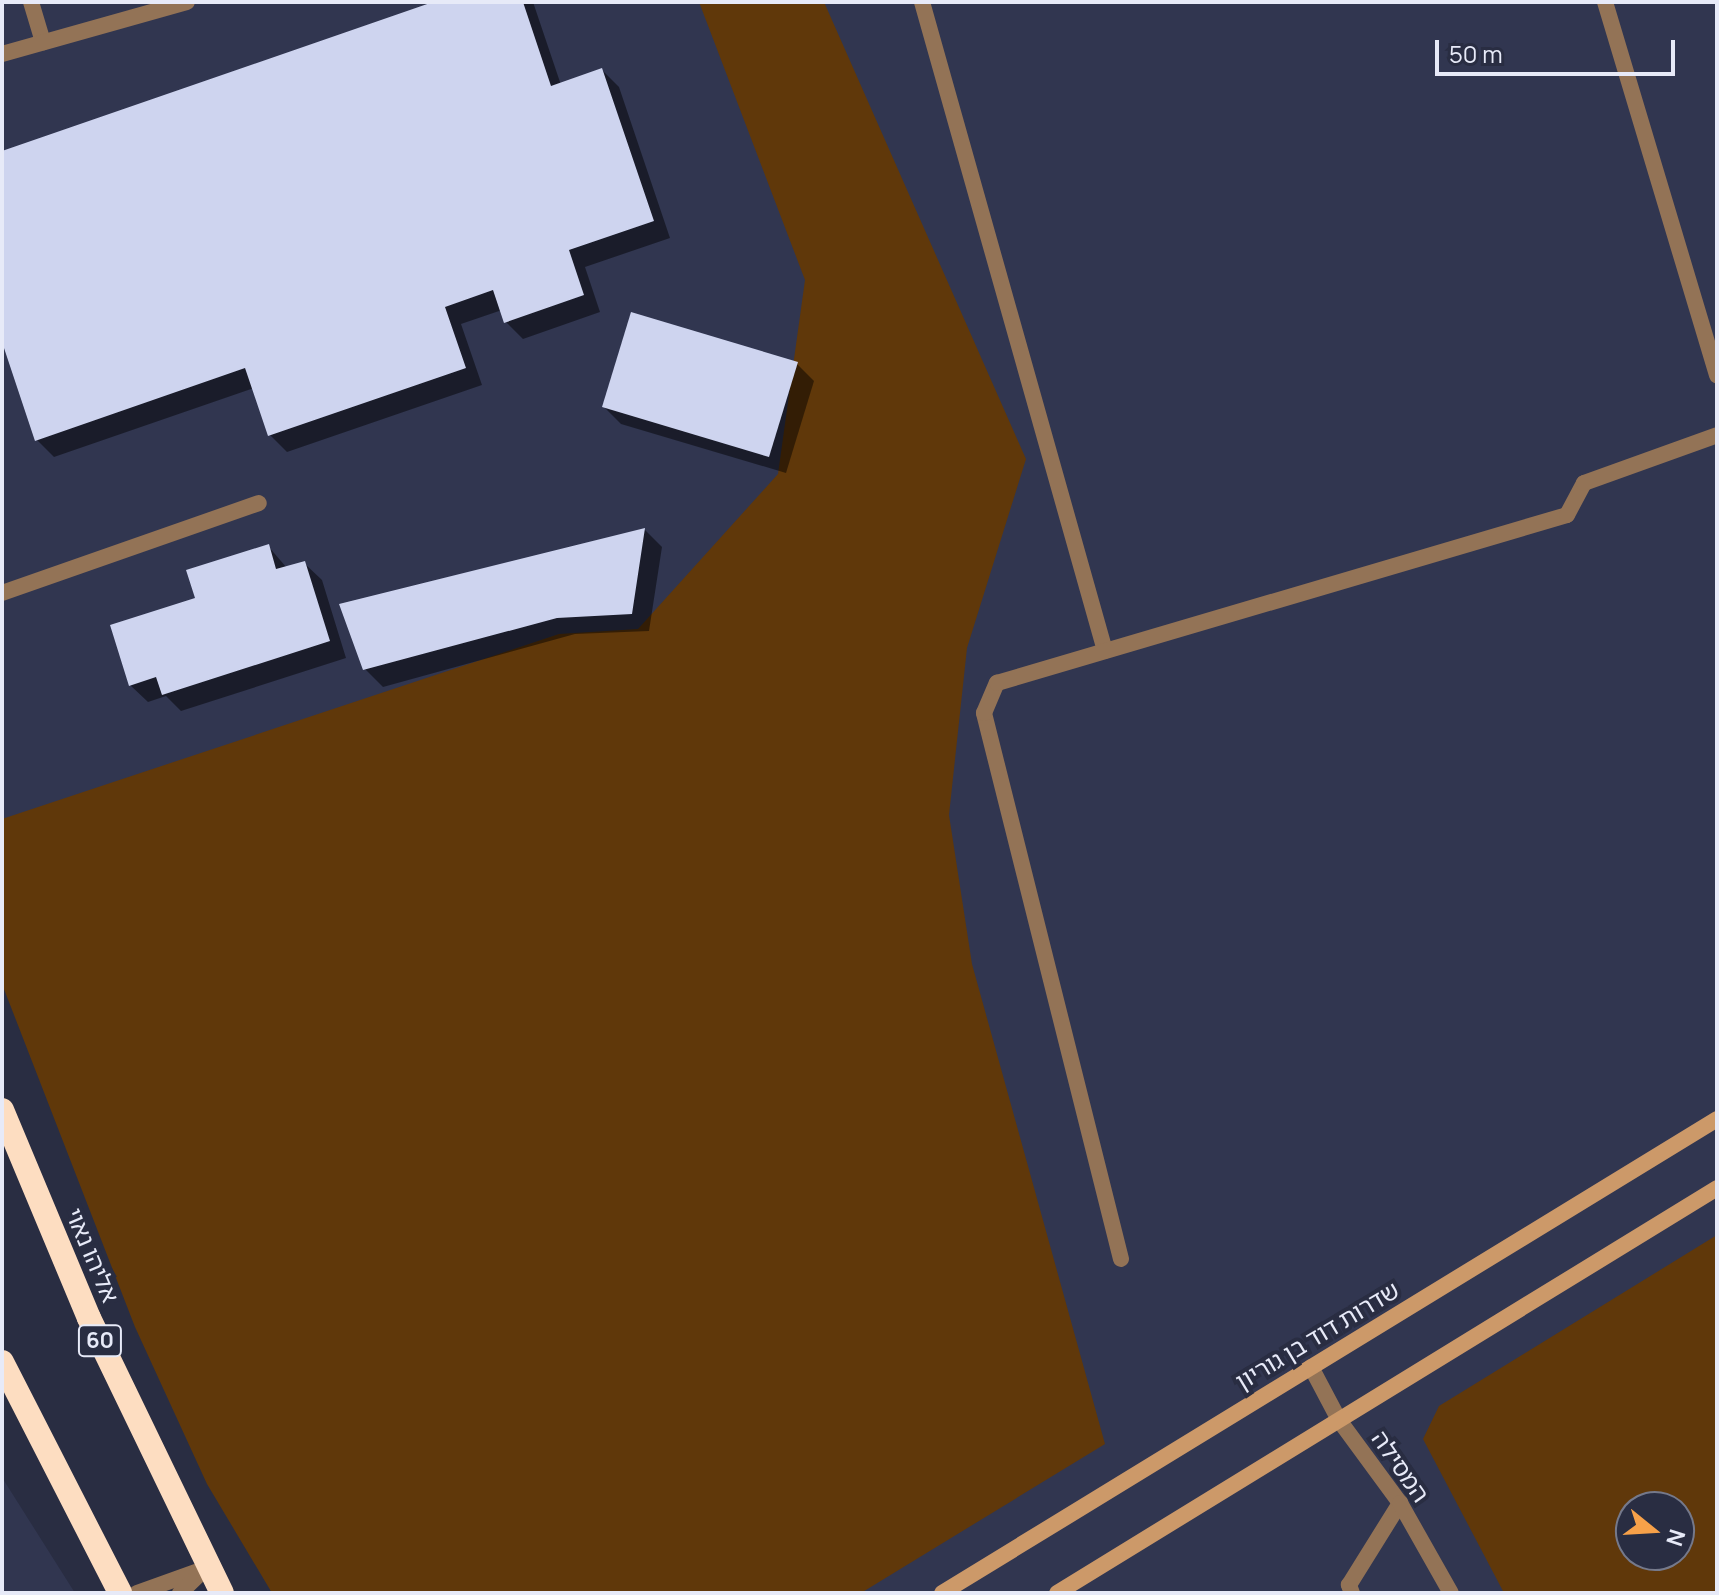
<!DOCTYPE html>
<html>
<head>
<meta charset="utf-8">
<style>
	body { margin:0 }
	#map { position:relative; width:1719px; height:1595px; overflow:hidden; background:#292d42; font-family:Manrope,"Noto Sans Hebrew",sans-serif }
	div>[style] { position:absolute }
	.built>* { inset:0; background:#313650 }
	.green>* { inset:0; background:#60380a }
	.shadow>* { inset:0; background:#0007 }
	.building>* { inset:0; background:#ced4ef }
	.lane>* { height:16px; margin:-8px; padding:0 8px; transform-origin:8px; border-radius:8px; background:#937356 }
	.street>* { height:16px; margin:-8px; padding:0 8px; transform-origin:8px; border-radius:8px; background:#937356 }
	.secondary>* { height:16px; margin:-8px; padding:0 8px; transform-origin:8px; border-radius:8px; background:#cc9969 }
	.highway>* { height:24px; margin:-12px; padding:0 12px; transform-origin:12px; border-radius:12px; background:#fdddc1 }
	span { translate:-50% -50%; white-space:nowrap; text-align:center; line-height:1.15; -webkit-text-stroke:8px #292d42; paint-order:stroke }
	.shield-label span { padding:2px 6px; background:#292d42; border:2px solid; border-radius:6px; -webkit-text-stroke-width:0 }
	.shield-label { font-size:22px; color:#e7eaf8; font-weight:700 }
	.street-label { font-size:24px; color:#e7eaf8 }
	.frame { position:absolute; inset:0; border:4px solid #e7eaf8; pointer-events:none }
	.north { position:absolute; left:1615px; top:1491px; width:80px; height:80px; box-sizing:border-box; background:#292d42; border:2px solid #75798b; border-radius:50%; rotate:108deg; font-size:22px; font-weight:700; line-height:32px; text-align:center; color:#e7eaf8 }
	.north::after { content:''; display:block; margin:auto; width:28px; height:36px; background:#f7a149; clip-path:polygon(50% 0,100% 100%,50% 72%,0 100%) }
	.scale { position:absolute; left:1435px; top:40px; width:240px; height:36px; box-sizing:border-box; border:4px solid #e7eaf8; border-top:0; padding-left:10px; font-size:24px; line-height:28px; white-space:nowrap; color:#e7eaf8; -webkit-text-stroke:6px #292d42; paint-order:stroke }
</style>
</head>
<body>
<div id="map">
	<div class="built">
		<div style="clip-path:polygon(evenodd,2px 2px,1717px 2px,1717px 1593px,306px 1593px,2px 970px,2px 2px,1631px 1507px,1679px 1507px,1679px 1555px,1631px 1555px,1631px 1507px)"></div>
		<div style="clip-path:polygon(2px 1477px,3px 1479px,75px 1593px,2px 1593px)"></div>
	</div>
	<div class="green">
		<div style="clip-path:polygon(699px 2px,824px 2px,1026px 459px,967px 648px,949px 815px,972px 964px,1105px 1444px,861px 1593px,272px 1593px,207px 1484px,135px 1327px,2px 984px,2px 819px,559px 634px,638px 629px,778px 474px,805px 280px)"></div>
		<div style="clip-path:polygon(evenodd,1717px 1235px,1717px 1593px,1504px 1593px,1423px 1439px,1439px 1406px,1717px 1235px,1631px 1507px,1679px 1507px,1679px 1555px,1631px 1555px,1631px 1507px)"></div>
	</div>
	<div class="shadow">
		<div style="clip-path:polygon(439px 2px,533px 2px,561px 85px,602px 70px,619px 87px,670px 238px,585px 267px,600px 312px,523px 339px,506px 322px,502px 310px,461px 324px,482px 385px,287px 452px,270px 435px,254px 388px,54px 457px,37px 440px,2px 336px,2px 153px)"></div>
		<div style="clip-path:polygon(797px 364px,814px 381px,786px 473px,621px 424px,604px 407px)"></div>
		<div style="clip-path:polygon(645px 530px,662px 547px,649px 631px,575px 634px,383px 687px,365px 669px)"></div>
		<div style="clip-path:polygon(268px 546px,287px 568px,304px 563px,322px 580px,346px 658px,181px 711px,166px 696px,148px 702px,130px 685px,198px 599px)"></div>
	</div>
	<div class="building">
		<div style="clip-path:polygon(433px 2px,523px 2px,551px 86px,602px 68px,654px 221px,569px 250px,584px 295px,504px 323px,493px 290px,445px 307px,466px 368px,268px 436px,245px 368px,35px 441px,2px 342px,2px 151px)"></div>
		<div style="clip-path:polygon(631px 312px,798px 362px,769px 457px,602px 407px)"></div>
		<div style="clip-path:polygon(645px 528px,632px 614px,557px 618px,363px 670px,339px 604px)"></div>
		<div style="clip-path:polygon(269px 544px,276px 569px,305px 561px,330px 641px,162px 695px,156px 677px,129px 686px,110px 625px,195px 598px,186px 570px)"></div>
	</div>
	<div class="lane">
		<div style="left:31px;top:2px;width:42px;rotate:73.3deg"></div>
		<div style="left:922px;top:2px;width:674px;rotate:74.25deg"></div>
		<div style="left:1605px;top:2px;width:390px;rotate:73.3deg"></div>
		<div style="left:2px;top:54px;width:192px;rotate:-15.7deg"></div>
		<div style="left:2px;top:593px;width:272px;rotate:-19.3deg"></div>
		<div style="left:1121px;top:1259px;width:563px;rotate:-104.09deg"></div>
		<div style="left:984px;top:713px;width:33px;rotate:-67deg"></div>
		<div style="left:997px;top:683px;width:594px;rotate:-16.42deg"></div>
		<div style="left:1567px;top:515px;width:36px;rotate:-62deg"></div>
		<div style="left:1584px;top:483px;width:141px;rotate:-19.8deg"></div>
		<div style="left:1352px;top:1593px;width:9px;rotate:-111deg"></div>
		<div style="left:1349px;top:1585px;width:97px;rotate:-58.1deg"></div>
	</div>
	<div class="street">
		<div style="left:1311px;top:1367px;width:60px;rotate:62.2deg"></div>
		<div style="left:1339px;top:1420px;width:103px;rotate:53.7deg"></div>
		<div style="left:1400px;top:1503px;width:103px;rotate:60.5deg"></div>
		<div style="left:137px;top:1593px;width:74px;rotate:-19.7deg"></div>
		<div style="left:180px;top:1593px;width:28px;rotate:-44deg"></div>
	</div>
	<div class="secondary">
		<div style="left:942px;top:1593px;width:908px;rotate:-31.45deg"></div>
		<div style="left:1057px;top:1593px;width:774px;rotate:-31.53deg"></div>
	</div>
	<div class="highway">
		<div style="left:2px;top:1110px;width:225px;rotate:67.3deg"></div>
		<div style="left:89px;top:1318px;width:305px;rotate:64.2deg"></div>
		<div style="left:2px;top:1362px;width:259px;rotate:62.9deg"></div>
	</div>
	<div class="shield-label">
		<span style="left:100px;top:1341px">60</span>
	</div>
	<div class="street-label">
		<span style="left:93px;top:1255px;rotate:67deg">אליהו נאוי</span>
		<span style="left:1317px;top:1335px;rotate:-31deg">שדרות דוד בן גוריון</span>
		<span style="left:1401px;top:1466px;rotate:55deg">המסילה</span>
	</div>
	<div class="frame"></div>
	<div class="north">N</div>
	<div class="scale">50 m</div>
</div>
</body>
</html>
